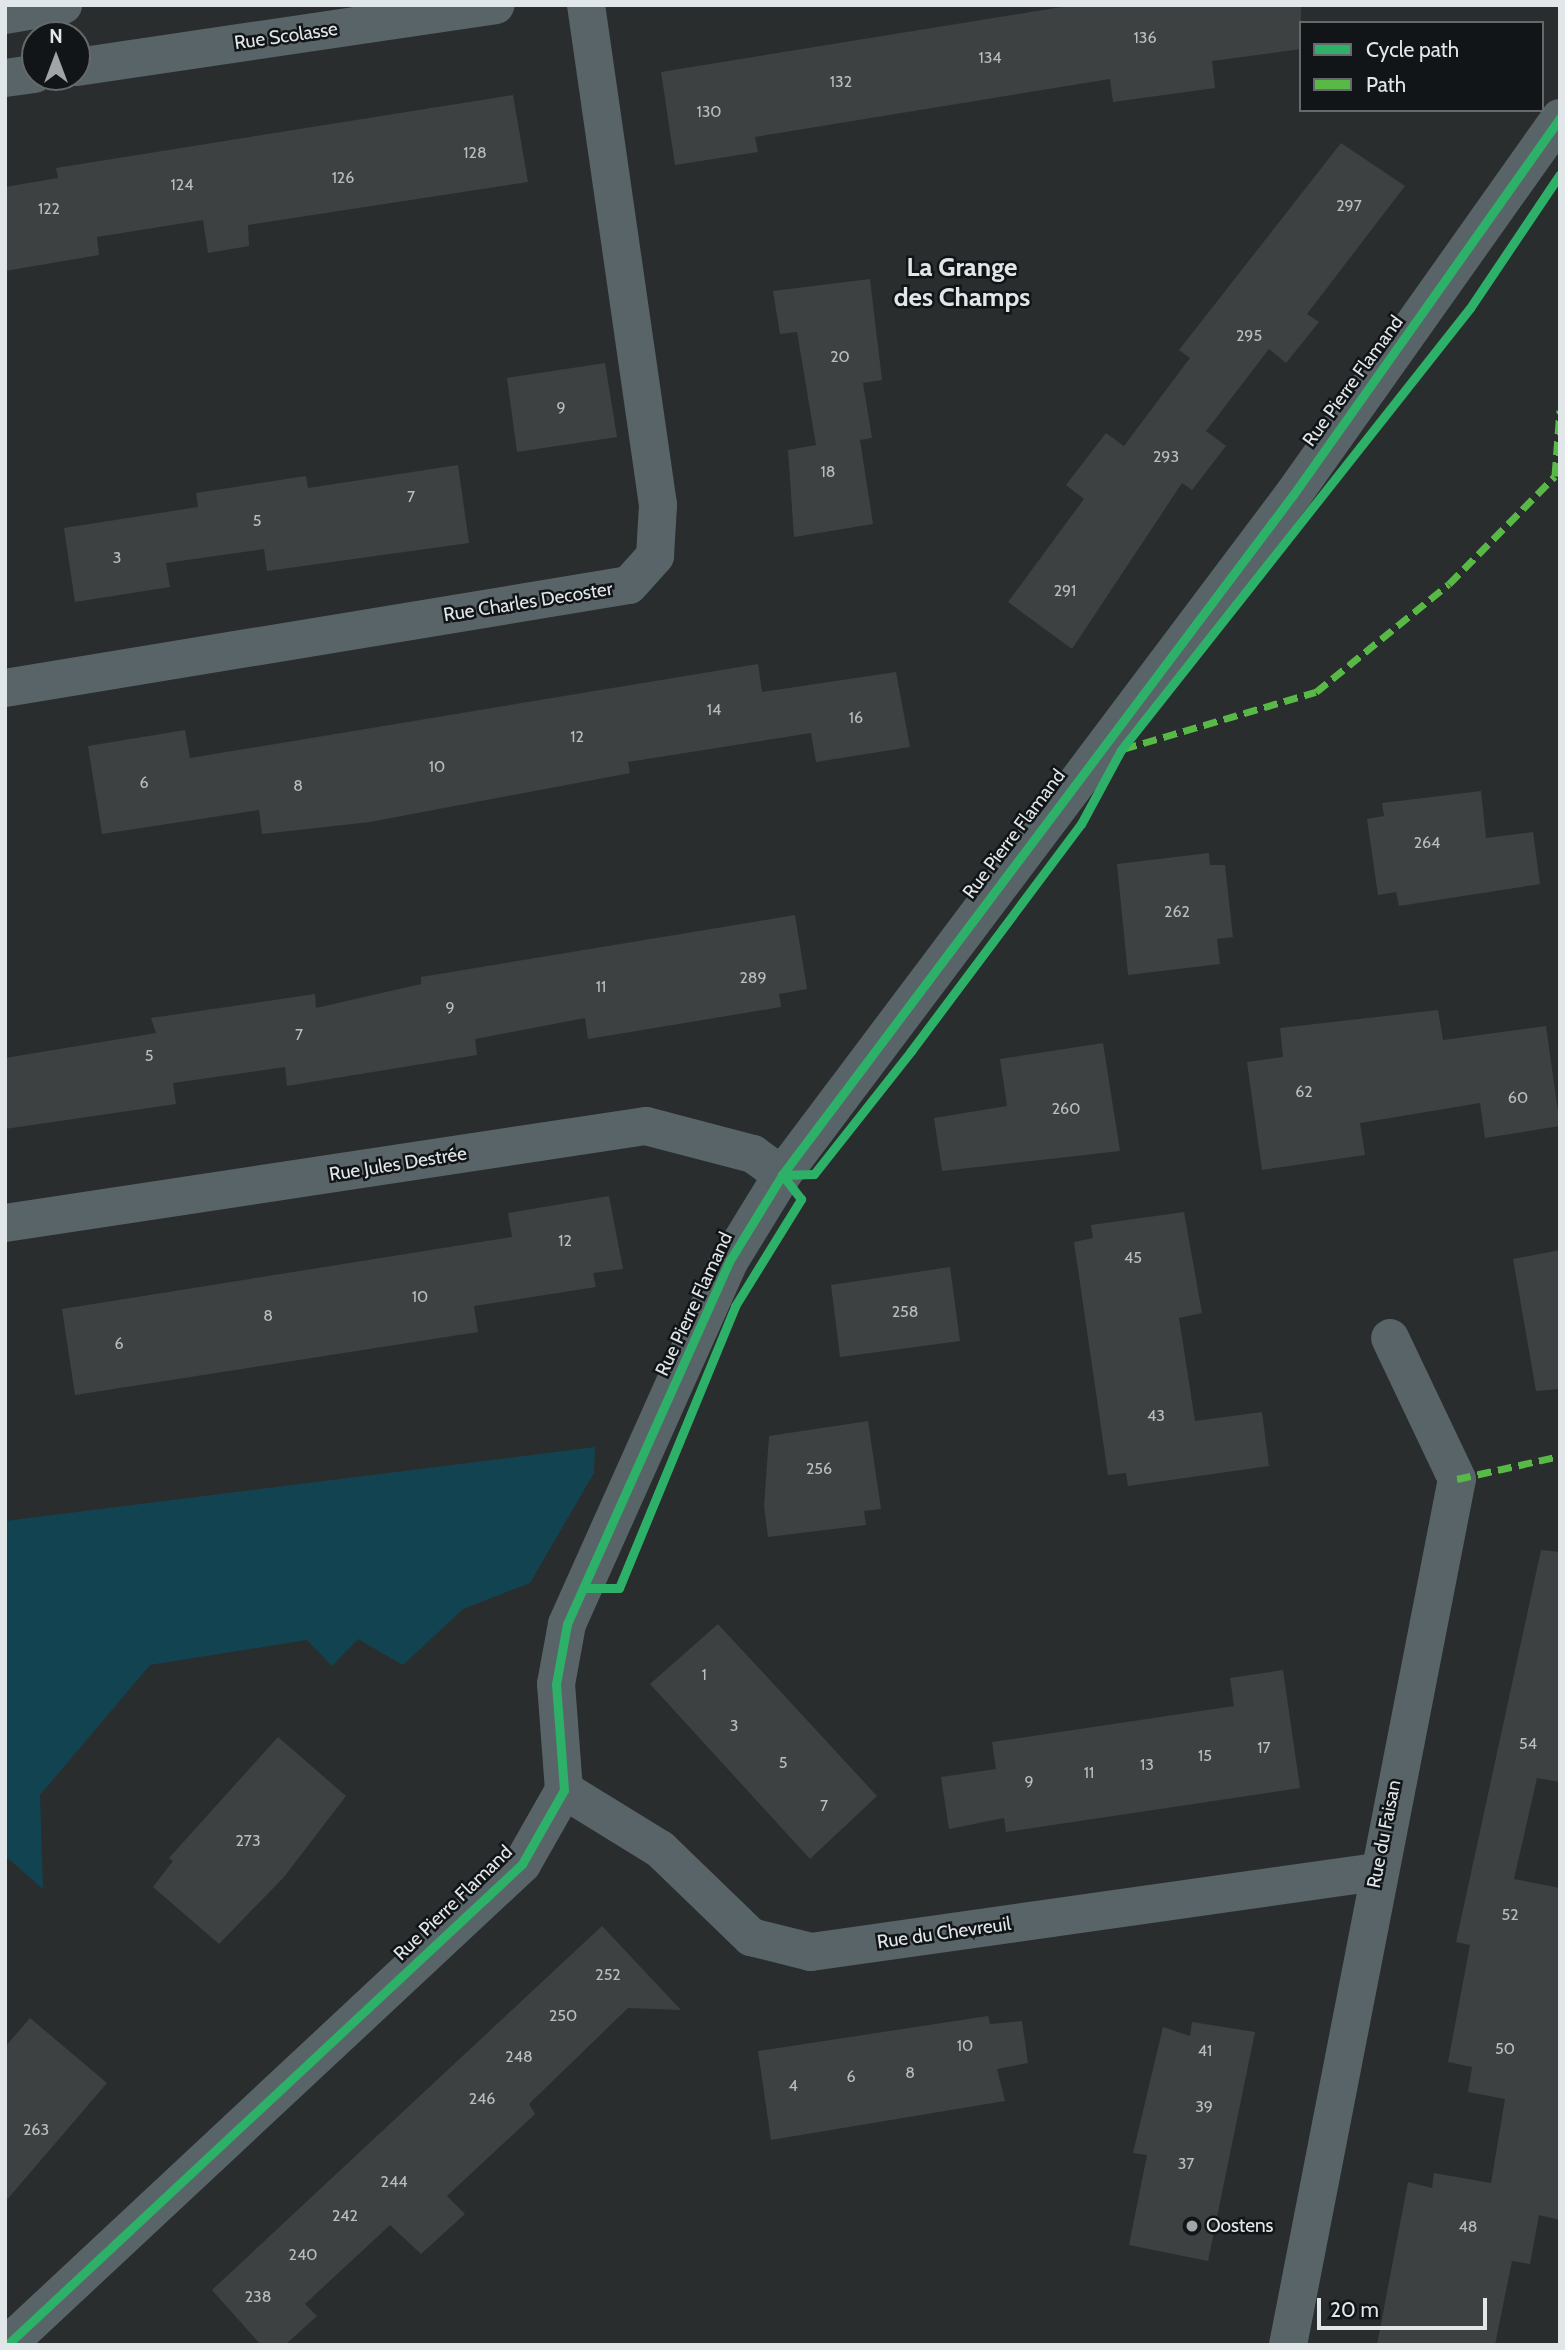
<!DOCTYPE html>
<html>
<head>
<meta charset="utf-8">
<style>
	body { margin:0 }
	#map { position:relative; width:1565px; height:2350px; overflow:hidden; background:#292d2e; font-family:Cabin,sans-serif }
	div>[style] { position:absolute }
	.green>* { inset:0; background:#124351 }
	.building>* { inset:0; background:#3e4142 }
	.minor>* { height:38px; margin:-19px; padding:0 19px; transform-origin:19px; border-radius:19px; background:#596468 }
	.quiet>* { height:7px; margin-top:-3.5px; transform-origin:0; background:repeating-linear-gradient(90deg,#58b947 0 14px,transparent 0 21px) }
	.cycleway>* { height:9px; margin:-4.5px; padding:0 4.5px; transform-origin:4.5px; border-radius:4.5px; background:#2db169 }
	.dots>* { width:19px; height:19px; translate:-50% -50%; box-sizing:border-box; border:4px solid #121517; border-radius:50% }
	span { translate:-50% -50%; white-space:nowrap; text-align:center; line-height:1.15; -webkit-text-stroke:5px #121517; paint-order:stroke }
	.number-label { font-size:16px; color:#b8bdbe }
	.number-label span { -webkit-text-stroke-width:0 }
	.street-label { font-size:19px; color:#e1e6e8 }
	.poi-label { font-size:19px; color:#e1e6e8 }
	.left { translate:0 -50%; text-align:left }
	.district-label { font-size:26px; color:#e1e6e8; font-weight:700 }
	.frame { position:absolute; inset:0; border:7px solid #e1e6e8; pointer-events:none }
	.legend { position:absolute; left:1299px; top:21px; width:245px; height:91px; box-sizing:border-box; background:#121517; border:2px solid #65696b; margin:0; padding:9px 12px; list-style:none; font-size:21px; color:#e1e6e8 }
	.legend li { display:flex; align-items:center; gap:14px; height:35px }
	.legend b { width:35px; border:2px solid #65696b }
	.north { position:absolute; left:21px; top:21px; width:70px; height:70px; box-sizing:border-box; background:#121517; border:2px solid #65696b; border-radius:50%; rotate:0deg; font-size:19px; font-weight:700; line-height:28px; text-align:center; color:#e1e6e8 }
	.north::after { content:''; display:block; margin:auto; width:24px; height:32px; background:#a1a5a7; clip-path:polygon(50% 0,100% 100%,50% 72%,0 100%) }
	.scale { position:absolute; left:1317px; top:2298px; width:170px; height:32px; box-sizing:border-box; border:4px solid #e1e6e8; border-top:0; padding-left:9px; font-size:21px; line-height:24px; white-space:nowrap; color:#e1e6e8; -webkit-text-stroke:5px #121517; paint-order:stroke }
</style>
</head>
<body>
<div id="map">
	<div class="green">
		<div style="clip-path:polygon(595px 1447px,594px 1473px,530px 1583px,463px 1609px,403px 1665px,358px 1639px,332px 1666px,307px 1640px,150px 1665px,40px 1795px,43px 1889px,5px 1856px,5px 1521px)"></div>
	</div>
	<div class="building">
		<div style="clip-path:polygon(1074px 5px,1301px 5px,1301px 49px,1212px 61px,1215px 88px,1113px 102px,1110px 79px,755px 137px,758px 152px,675px 165px,661px 72px)"></div>
		<div style="clip-path:polygon(513px 95px,528px 182px,248px 225px,249px 246px,208px 253px,203px 220px,97px 237px,99px 255px,5px 271px,5px 187px,58px 178px,56px 168px)"></div>
		<div style="clip-path:polygon(1341px 143px,1405px 186px,1307px 314px,1319px 322px,1286px 363px,1269px 349px,1206px 431px,1226px 446px,1192px 490px,1182px 483px,1072px 649px,1008px 602px,1084px 499px,1066px 485px,1106px 433px,1124px 446px,1190px 358px,1179px 350px)"></div>
		<div style="clip-path:polygon(870px 279px,882px 380px,863px 383px,872px 438px,860px 440px,873px 524px,794px 537px,788px 450px,816px 445px,797px 332px,780px 334px,773px 291px)"></div>
		<div style="clip-path:polygon(605px 363px,617px 437px,517px 452px,507px 378px)"></div>
		<div style="clip-path:polygon(458px 465px,469px 543px,267px 571px,264px 549px,166px 563px,170px 587px,75px 602px,64px 528px,198px 507px,196px 493px,306px 476px,308px 488px)"></div>
		<div style="clip-path:polygon(758px 664px,762px 692px,896px 672px,910px 747px,816px 762px,811px 733px,628px 762px,630px 773px,370px 822px,262px 834px,259px 810px,102px 834px,88px 746px,185px 730px,190px 758px)"></div>
		<div style="clip-path:polygon(1481px 791px,1486px 838px,1533px 832px,1540px 884px,1399px 906px,1396px 892px,1378px 895px,1367px 819px,1384px 816px,1382px 803px)"></div>
		<div style="clip-path:polygon(1209px 853px,1210px 865px,1225px 865px,1233px 937px,1217px 939px,1220px 964px,1128px 975px,1117px 864px)"></div>
		<div style="clip-path:polygon(795px 915px,807px 989px,779px 994px,781px 1007px,588px 1039px,585px 1018px,475px 1039px,477px 1055px,287px 1086px,285px 1067px,173px 1083px,176px 1104px,5px 1129px,5px 1058px,156px 1033px,151px 1018px,315px 994px,316px 1008px,421px 984px,421px 977px)"></div>
		<div style="clip-path:polygon(1438px 1010px,1443px 1040px,1546px 1026px,1560px 1126px,1485px 1138px,1480px 1103px,1360px 1123px,1365px 1155px,1262px 1170px,1247px 1062px,1283px 1057px,1280px 1028px)"></div>
		<div style="clip-path:polygon(1103px 1043px,1120px 1151px,942px 1171px,934px 1118px,1007px 1106px,1000px 1059px)"></div>
		<div style="clip-path:polygon(609px 1196px,623px 1269px,593px 1273px,596px 1287px,474px 1306px,478px 1332px,75px 1395px,62px 1309px,512px 1237px,508px 1213px)"></div>
		<div style="clip-path:polygon(1184px 1212px,1202px 1313px,1179px 1318px,1195px 1421px,1262px 1412px,1269px 1466px,1128px 1486px,1126px 1473px,1108px 1475px,1074px 1242px,1093px 1238px,1091px 1225px)"></div>
		<div style="clip-path:polygon(1560px 1250px,1560px 1389px,1536px 1391px,1513px 1259px)"></div>
		<div style="clip-path:polygon(950px 1267px,960px 1341px,840px 1357px,831px 1285px)"></div>
		<div style="clip-path:polygon(868px 1421px,881px 1509px,864px 1511px,866px 1525px,768px 1537px,764px 1506px,769px 1436px)"></div>
		<div style="clip-path:polygon(1541px 1550px,1560px 1552px,1560px 1782px,1537px 1778px,1514px 1879px,1560px 1888px,1560px 2220px,1539px 2215px,1530px 2264px,1512px 2261px,1495px 2345px,1377px 2345px,1408px 2182px,1432px 2188px,1434px 2173px,1491px 2183px,1505px 2099px,1468px 2092px,1472px 2067px,1448px 2062px,1470px 1945px,1456px 1942px)"></div>
		<div style="clip-path:polygon(718px 1624px,877px 1796px,810px 1859px,650px 1684px)"></div>
		<div style="clip-path:polygon(1283px 1670px,1300px 1788px,1006px 1832px,1004px 1818px,949px 1829px,941px 1777px,996px 1769px,992px 1742px,1234px 1706px,1230px 1678px)"></div>
		<div style="clip-path:polygon(278px 1737px,346px 1796px,284px 1877px,219px 1944px,153px 1887px,173px 1861px,169px 1858px)"></div>
		<div style="clip-path:polygon(602px 1926px,681px 2010px,628px 2008px,529px 2104px,535px 2114px,447px 2196px,465px 2214px,421px 2254px,390px 2225px,305px 2304px,317px 2316px,285px 2345px,261px 2345px,212px 2290px)"></div>
		<div style="clip-path:polygon(988px 2016px,990px 2024px,1022px 2021px,1028px 2063px,997px 2069px,1005px 2101px,771px 2140px,758px 2051px)"></div>
		<div style="clip-path:polygon(30px 2018px,107px 2083px,5px 2202px,5px 2047px)"></div>
		<div style="clip-path:polygon(1192px 2022px,1255px 2032px,1208px 2261px,1129px 2245px,1147px 2155px,1133px 2153px,1163px 2027px,1190px 2036px)"></div>
	</div>
	<div class="minor">
		<div style="left:5px;top:15px;width:59px;rotate:-9.8deg"></div>
		<div style="left:77px;top:67px;width:423px;rotate:-8.4deg"></div>
		<div style="left:5px;top:78px;width:30px;rotate:-8deg"></div>
		<div style="left:5px;top:688px;width:632px;rotate:-9.37deg"></div>
		<div style="left:629px;top:585px;width:39px;rotate:-48deg"></div>
		<div style="left:655px;top:556px;width:51px;rotate:-86.6deg"></div>
		<div style="left:658px;top:505px;width:505px;rotate:-98.19deg"></div>
		<div style="left:5px;top:1223px;width:648px;rotate:-8.61deg"></div>
		<div style="left:646px;top:1126px;width:111px;rotate:14.7deg"></div>
		<div style="left:753px;top:1154px;width:36px;rotate:36deg"></div>
		<div style="left:564px;top:1790px;width:113px;rotate:31.6deg"></div>
		<div style="left:660px;top:1849px;width:127px;rotate:44deg"></div>
		<div style="left:751px;top:1937px;width:62px;rotate:14deg"></div>
		<div style="left:811px;top:1952px;width:571px;rotate:-8.06deg"></div>
		<div style="left:7px;top:2345px;width:705px;rotate:-43.04deg"></div>
		<div style="left:522px;top:1864px;width:85px;rotate:-60.4deg"></div>
		<div style="left:564px;top:1790px;width:106px;rotate:-94.3deg"></div>
		<div style="left:556px;top:1684px;width:61px;rotate:-79.6deg"></div>
		<div style="left:567px;top:1624px;width:399px;rotate:-65.9deg"></div>
		<div style="left:730px;top:1260px;width:100px;rotate:-58.5deg"></div>
		<div style="left:782px;top:1175px;width:851px;rotate:-53.08deg"></div>
		<div style="left:1293px;top:495px;width:462px;rotate:-54.7deg"></div>
		<div style="left:1288px;top:2345px;width:882px;rotate:-78.96deg"></div>
		<div style="left:1457px;top:1479px;width:156px;rotate:-115.4deg"></div>
	</div>
	<div class="quiet">
		<div style="left:1123px;top:749px;width:201px;rotate:-16.5deg"></div>
		<div style="left:1316px;top:692px;width:171px;rotate:-39.1deg"></div>
		<div style="left:1449px;top:584px;width:151px;rotate:-45.5deg"></div>
		<div style="left:1555px;top:476px;width:66px;rotate:-85.7deg"></div>
		<div style="left:1457px;top:1479px;width:106px;rotate:-12.6deg"></div>
	</div>
	<div class="cycleway">
		<div style="left:584px;top:1588px;width:35px"></div>
		<div style="left:619px;top:1588px;width:305px;rotate:-67.6deg"></div>
		<div style="left:735px;top:1306px;width:126px;rotate:-58.3deg"></div>
		<div style="left:801px;top:1199px;width:31px;rotate:-128deg"></div>
		<div style="left:782px;top:1175px;width:32px;rotate:-2deg"></div>
		<div style="left:814px;top:1174px;width:157px;rotate:-51.7deg"></div>
		<div style="left:911px;top:1051px;width:284px;rotate:-53.2deg"></div>
		<div style="left:1081px;top:824px;width:84px;rotate:-61.6deg"></div>
		<div style="left:1121px;top:750px;width:563px;rotate:-51.71deg"></div>
		<div style="left:1470px;top:308px;width:161px;rotate:-56.1deg"></div>
		<div style="left:7px;top:2345px;width:705px;rotate:-43.04deg"></div>
		<div style="left:522px;top:1864px;width:85px;rotate:-60.4deg"></div>
		<div style="left:564px;top:1790px;width:106px;rotate:-94.3deg"></div>
		<div style="left:556px;top:1684px;width:61px;rotate:-79.6deg"></div>
		<div style="left:567px;top:1624px;width:399px;rotate:-65.9deg"></div>
		<div style="left:730px;top:1260px;width:100px;rotate:-58.5deg"></div>
		<div style="left:782px;top:1175px;width:851px;rotate:-53.08deg"></div>
		<div style="left:1293px;top:495px;width:462px;rotate:-54.7deg"></div>
	</div>
	<div class="dots">
		<div style="left:1192px;top:2226px;background:#a1a5a7"></div>
	</div>
	<div class="number-label">
		<span style="left:1145px;top:38px">136</span>
		<span style="left:990px;top:58px">134</span>
		<span style="left:841px;top:82px">132</span>
		<span style="left:709px;top:112px">130</span>
		<span style="left:475px;top:153px">128</span>
		<span style="left:343px;top:178px">126</span>
		<span style="left:182px;top:185px">124</span>
		<span style="left:1349px;top:206px">297</span>
		<span style="left:49px;top:209px">122</span>
		<span style="left:1249px;top:336px">295</span>
		<span style="left:840px;top:357px">20</span>
		<span style="left:561px;top:408px">9</span>
		<span style="left:1166px;top:457px">293</span>
		<span style="left:828px;top:472px">18</span>
		<span style="left:411px;top:497px">7</span>
		<span style="left:257px;top:521px">5</span>
		<span style="left:117px;top:558px">3</span>
		<span style="left:1065px;top:591px">291</span>
		<span style="left:714px;top:710px">14</span>
		<span style="left:856px;top:718px">16</span>
		<span style="left:577px;top:737px">12</span>
		<span style="left:437px;top:767px">10</span>
		<span style="left:144px;top:783px">6</span>
		<span style="left:298px;top:786px">8</span>
		<span style="left:1427px;top:843px">264</span>
		<span style="left:1177px;top:912px">262</span>
		<span style="left:753px;top:978px">289</span>
		<span style="left:601px;top:987px">11</span>
		<span style="left:450px;top:1008px">9</span>
		<span style="left:299px;top:1035px">7</span>
		<span style="left:149px;top:1056px">5</span>
		<span style="left:1304px;top:1092px">62</span>
		<span style="left:1518px;top:1098px">60</span>
		<span style="left:1066px;top:1109px">260</span>
		<span style="left:565px;top:1241px">12</span>
		<span style="left:1133px;top:1258px">45</span>
		<span style="left:420px;top:1297px">10</span>
		<span style="left:905px;top:1312px">258</span>
		<span style="left:268px;top:1316px">8</span>
		<span style="left:119px;top:1344px">6</span>
		<span style="left:1156px;top:1416px">43</span>
		<span style="left:819px;top:1469px">256</span>
		<span style="left:704px;top:1675px">1</span>
		<span style="left:734px;top:1726px">3</span>
		<span style="left:1528px;top:1744px">54</span>
		<span style="left:1264px;top:1748px">17</span>
		<span style="left:1205px;top:1756px">15</span>
		<span style="left:783px;top:1763px">5</span>
		<span style="left:1147px;top:1765px">13</span>
		<span style="left:1089px;top:1773px">11</span>
		<span style="left:1029px;top:1782px">9</span>
		<span style="left:824px;top:1806px">7</span>
		<span style="left:248px;top:1841px">273</span>
		<span style="left:1510px;top:1915px">52</span>
		<span style="left:608px;top:1975px">252</span>
		<span style="left:563px;top:2016px">250</span>
		<span style="left:965px;top:2046px">10</span>
		<span style="left:1505px;top:2049px">50</span>
		<span style="left:1205px;top:2051px">41</span>
		<span style="left:519px;top:2057px">248</span>
		<span style="left:910px;top:2073px">8</span>
		<span style="left:851px;top:2077px">6</span>
		<span style="left:793px;top:2086px">4</span>
		<span style="left:482px;top:2099px">246</span>
		<span style="left:1204px;top:2107px">39</span>
		<span style="left:36px;top:2130px">263</span>
		<span style="left:1186px;top:2164px">37</span>
		<span style="left:394px;top:2182px">244</span>
		<span style="left:345px;top:2216px">242</span>
		<span style="left:1468px;top:2227px">48</span>
		<span style="left:303px;top:2255px">240</span>
		<span style="left:258px;top:2297px">238</span>
	</div>
	<div class="street-label">
		<span style="left:286px;top:36px;rotate:-8deg">Rue Scolasse</span>
		<span style="left:1353px;top:381px;rotate:-54deg">Rue Pierre Flamand</span>
		<span style="left:528px;top:602px;rotate:-9deg">Rue Charles Decoster</span>
		<span style="left:1014px;top:834px;rotate:-53deg">Rue Pierre Flamand</span>
		<span style="left:398px;top:1164px;rotate:-9deg">Rue Jules Destrée</span>
		<span style="left:694px;top:1304px;rotate:-65deg">Rue Pierre Flamand</span>
		<span style="left:1384px;top:1834px;rotate:-79deg">Rue du Faisan</span>
		<span style="left:453px;top:1903px;rotate:-44deg">Rue Pierre Flamand</span>
		<span style="left:944px;top:1933px;rotate:-8deg">Rue du Chevreuil</span>
	</div>
	<div class="poi-label">
		<span class="left" style="left:1206px;top:2226px">Oostens</span>
	</div>
	<div class="district-label">
		<span style="left:962px;top:283px">La Grange<br>des Champs</span>
	</div>
	<div class="frame"></div>
	<ul class="legend">
	<li><b style="height:9px;background:#2db169"></b>Cycle path</li>
	<li><b style="height:9px;background:#58b947"></b>Path</li>
	</ul>
	<div class="north">N</div>
	<div class="scale">20 m</div>
</div>
</body>
</html>
